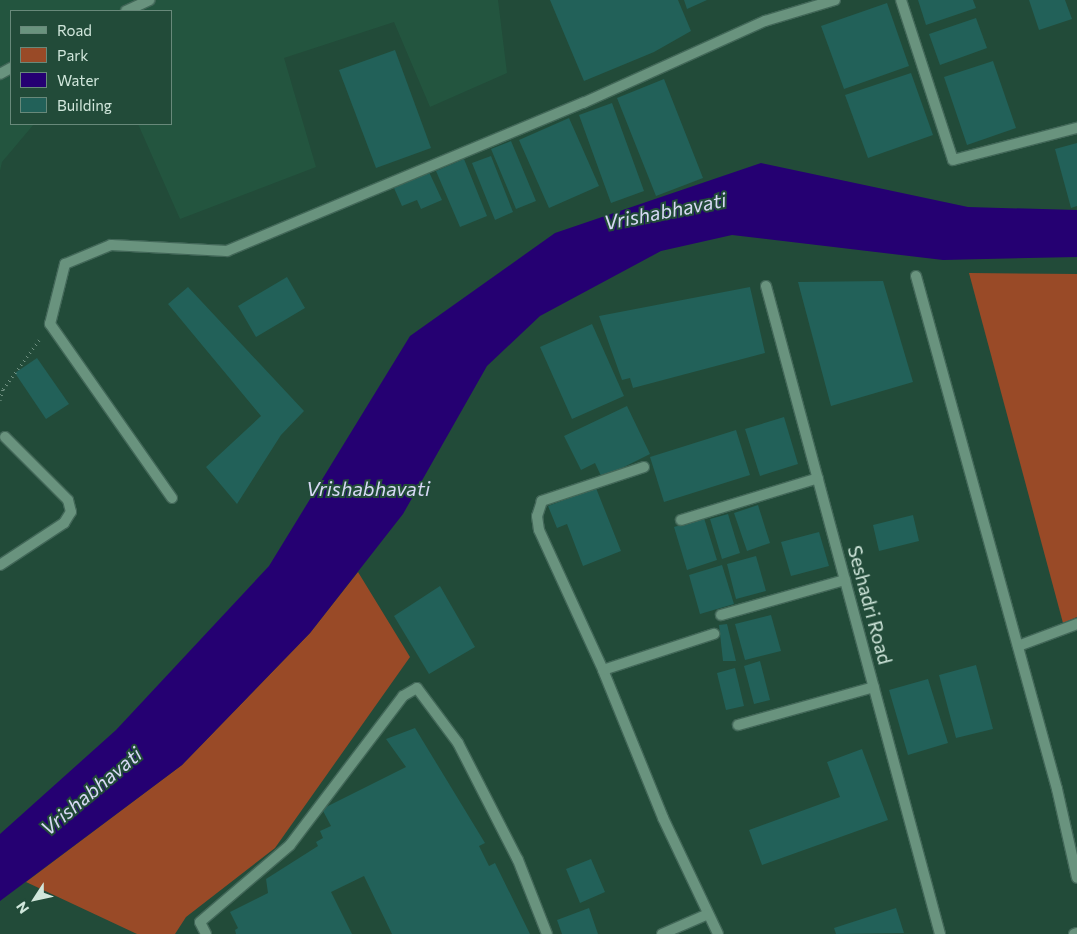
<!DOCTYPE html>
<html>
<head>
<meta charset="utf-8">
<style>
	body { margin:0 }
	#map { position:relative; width:1077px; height:934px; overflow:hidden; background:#224b39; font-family:Commissioner,sans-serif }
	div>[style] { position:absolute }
	.built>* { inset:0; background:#23553f }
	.green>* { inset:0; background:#994a27 }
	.water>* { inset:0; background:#250072 }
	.building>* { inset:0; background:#226159 }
	.path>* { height:3px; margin-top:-1.5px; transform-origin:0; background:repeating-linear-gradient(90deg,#719182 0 1px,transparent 0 5px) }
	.roads { filter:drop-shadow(1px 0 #426758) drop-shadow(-1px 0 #426758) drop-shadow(0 1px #426758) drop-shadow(0 -1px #426758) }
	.service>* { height:10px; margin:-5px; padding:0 5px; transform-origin:5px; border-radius:5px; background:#69937e }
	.minor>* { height:10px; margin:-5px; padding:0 5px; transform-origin:5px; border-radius:5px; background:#69937e }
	span { translate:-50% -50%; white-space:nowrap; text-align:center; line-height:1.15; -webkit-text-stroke:4px #224b39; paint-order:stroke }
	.street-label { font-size:19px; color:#d1e7dc }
	.water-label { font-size:20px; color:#d7d9f5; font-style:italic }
	.legend { position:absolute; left:10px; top:10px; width:162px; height:115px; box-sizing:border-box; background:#224b39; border:1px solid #68897a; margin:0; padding:6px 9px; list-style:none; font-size:15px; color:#d1e7dc }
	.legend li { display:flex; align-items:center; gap:10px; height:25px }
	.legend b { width:25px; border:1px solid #68897a }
	.north { position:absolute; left:10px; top:874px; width:50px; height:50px; -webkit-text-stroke:4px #224b39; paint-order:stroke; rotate:235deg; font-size:14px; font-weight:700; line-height:20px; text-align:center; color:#d1e7dc }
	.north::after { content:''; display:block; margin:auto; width:18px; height:22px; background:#d1e7dc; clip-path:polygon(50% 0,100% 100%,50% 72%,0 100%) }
</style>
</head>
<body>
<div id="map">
	<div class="built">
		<div style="clip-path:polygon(0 0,498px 0,507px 73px,430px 107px,394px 22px,284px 58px,316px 167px,180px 219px,138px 124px,171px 124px,171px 11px,11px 11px,11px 124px,34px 124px,2px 162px,0 171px)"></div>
	</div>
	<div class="green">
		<div style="clip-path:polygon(969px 273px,1077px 274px,1077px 617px,1063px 623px)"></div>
		<div style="clip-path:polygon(358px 572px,410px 657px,275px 848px,186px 917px,175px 934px,137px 934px,26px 882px,182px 765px,310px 633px)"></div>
	</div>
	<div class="water">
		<div style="clip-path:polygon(761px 163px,968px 207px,1077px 210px,1077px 257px,943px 260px,732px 235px,661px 251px,540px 316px,487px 366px,403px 514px,310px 633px,182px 765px,0 901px,0 834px,116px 730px,269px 566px,410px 336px,555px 233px)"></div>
	</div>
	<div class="building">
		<div style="clip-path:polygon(550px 0,678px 0,691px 31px,654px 52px,584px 81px)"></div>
		<div style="clip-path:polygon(684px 0,707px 0,687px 9px)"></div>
		<div style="clip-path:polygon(918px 0,973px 0,976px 8px,926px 25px)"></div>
		<div style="clip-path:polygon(1029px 0,1065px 0,1072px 19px,1039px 30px)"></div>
		<div style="clip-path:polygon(887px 3px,909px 66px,844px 89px,821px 26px)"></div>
		<div style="clip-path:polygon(976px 18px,987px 48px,940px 65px,929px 34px)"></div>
		<div style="clip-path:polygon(395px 50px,431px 148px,376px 168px,339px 70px)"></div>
		<div style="clip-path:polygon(993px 61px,1016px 128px,967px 145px,944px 77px)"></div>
		<div style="clip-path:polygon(911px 73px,933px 135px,868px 158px,845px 95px)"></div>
		<div style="clip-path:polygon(664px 79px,703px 178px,656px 196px,617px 98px)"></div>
		<div style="clip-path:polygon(612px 103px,644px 191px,611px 203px,579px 115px)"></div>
		<div style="clip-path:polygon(569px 118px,599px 186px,549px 208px,519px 140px)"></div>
		<div style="clip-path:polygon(511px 141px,536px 201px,516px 209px,491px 149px)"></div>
		<div style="clip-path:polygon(1077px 143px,1077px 206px,1071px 208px,1055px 149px)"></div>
		<div style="clip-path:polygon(491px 156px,513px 212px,495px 220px,472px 163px)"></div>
		<div style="clip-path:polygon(464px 159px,487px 216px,460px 227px,436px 171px)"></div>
		<div style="clip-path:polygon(429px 172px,442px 200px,421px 209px,417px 200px,402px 206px,394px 188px)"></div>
		<div style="clip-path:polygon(287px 277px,305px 308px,256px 337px,238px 306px)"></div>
		<div style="clip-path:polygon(883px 281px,913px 382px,831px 406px,798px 282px)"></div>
		<div style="clip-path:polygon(188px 287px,304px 411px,281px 435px,237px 504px,206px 467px,261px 416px,168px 304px)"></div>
		<div style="clip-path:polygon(750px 287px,765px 353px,633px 388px,630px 378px,622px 380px,599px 316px)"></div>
		<div style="clip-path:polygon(592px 324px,624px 396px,572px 419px,540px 347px)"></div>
		<div style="clip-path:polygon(37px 358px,69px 404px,46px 419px,15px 373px)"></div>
		<div style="clip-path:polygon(627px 406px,650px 454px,602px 478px,595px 463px,581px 470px,564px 436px)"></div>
		<div style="clip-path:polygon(784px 417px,798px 464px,760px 476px,745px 429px)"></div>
		<div style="clip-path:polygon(736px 430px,750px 475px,664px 502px,650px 457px)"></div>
		<div style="clip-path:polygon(596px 488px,621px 551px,583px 566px,567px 524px,557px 528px,548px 506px)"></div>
		<div style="clip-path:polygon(758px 505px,770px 543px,747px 551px,734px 513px)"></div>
		<div style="clip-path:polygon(728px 514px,740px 553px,722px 559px,710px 519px)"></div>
		<div style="clip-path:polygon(913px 515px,919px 541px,879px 551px,873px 525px)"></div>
		<div style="clip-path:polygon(704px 518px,717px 560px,687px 570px,674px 527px)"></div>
		<div style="clip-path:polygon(819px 532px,829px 566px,791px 576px,781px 542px)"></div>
		<div style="clip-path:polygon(756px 556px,766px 591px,736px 599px,727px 564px)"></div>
		<div style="clip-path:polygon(722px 565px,734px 604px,700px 614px,689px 575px)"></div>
		<div style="clip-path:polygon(440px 586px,475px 647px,429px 674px,394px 616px)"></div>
		<div style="clip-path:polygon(771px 615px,781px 651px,745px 660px,735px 624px)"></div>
		<div style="clip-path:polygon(727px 624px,736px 661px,723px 661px,719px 625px)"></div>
		<div style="clip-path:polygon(760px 661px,770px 700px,754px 704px,744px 666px)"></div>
		<div style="clip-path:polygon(976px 665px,993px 729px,956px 738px,939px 675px)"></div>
		<div style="clip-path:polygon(735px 668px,744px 706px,726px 710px,717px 673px)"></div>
		<div style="clip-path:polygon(928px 679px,948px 743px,908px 755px,889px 690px)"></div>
		<div style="clip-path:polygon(415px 728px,485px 843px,479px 846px,489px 866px,495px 863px,530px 934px,392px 934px,364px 876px,331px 892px,352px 934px,236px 934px,235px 930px,238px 928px,230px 912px,268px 893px,266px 879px,318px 846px,316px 842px,323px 838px,320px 831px,331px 826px,322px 809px,406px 767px,386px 739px)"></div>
		<div style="clip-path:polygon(862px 749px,888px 820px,762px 865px,749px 830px,840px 797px,827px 762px)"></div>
		<div style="clip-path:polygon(591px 859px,605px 892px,580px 903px,566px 869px)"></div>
		<div style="clip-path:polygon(589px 908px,598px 934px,562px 934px,557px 920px)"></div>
		<div style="clip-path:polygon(896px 908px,904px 933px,836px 934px,834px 928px)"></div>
	</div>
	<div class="path">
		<div style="left:0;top:400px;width:11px;rotate:-75deg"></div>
		<div style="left:3px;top:389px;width:64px;rotate:-53.8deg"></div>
	</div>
	<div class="roads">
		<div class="service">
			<div style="left:126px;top:11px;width:26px;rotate:-25deg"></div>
			<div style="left:0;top:74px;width:13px;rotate:-29deg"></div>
			<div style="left:644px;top:467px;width:108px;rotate:161.6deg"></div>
			<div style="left:542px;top:501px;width:16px;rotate:108deg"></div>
			<div style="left:537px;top:516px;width:14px;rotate:82deg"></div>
			<div style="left:539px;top:530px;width:154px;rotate:65.4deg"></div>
			<div style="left:603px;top:670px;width:160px;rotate:67.9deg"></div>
			<div style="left:603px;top:670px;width:117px;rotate:-18deg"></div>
		</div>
		<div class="minor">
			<div style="left:901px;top:0;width:168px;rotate:72deg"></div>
			<div style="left:953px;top:160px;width:128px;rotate:-14.5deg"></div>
			<div style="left:916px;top:276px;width:532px;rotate:74.63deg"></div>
			<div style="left:1057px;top:789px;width:91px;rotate:77.3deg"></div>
			<div style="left:766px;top:286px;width:671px;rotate:74.97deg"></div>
			<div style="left:172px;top:498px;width:213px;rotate:-125deg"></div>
			<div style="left:50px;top:324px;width:62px;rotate:-76deg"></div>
			<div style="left:65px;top:264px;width:50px;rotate:-22.4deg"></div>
			<div style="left:111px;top:245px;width:116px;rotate:3deg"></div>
			<div style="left:227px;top:251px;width:386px;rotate:-22.6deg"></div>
			<div style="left:583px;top:103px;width:200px;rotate:-24.3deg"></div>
			<div style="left:765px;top:21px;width:73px;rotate:-16.7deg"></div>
			<div style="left:681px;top:520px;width:143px;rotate:-17deg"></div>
			<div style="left:0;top:565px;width:77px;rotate:-33.3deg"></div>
			<div style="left:64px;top:523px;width:13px;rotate:-58deg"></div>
			<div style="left:71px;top:512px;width:12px;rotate:-104deg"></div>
			<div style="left:68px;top:500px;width:89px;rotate:-135deg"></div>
			<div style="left:721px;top:615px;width:129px;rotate:-15.8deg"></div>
			<div style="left:1018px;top:646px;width:63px;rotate:-20.4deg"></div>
			<div style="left:738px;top:725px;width:141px;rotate:-15.6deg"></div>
			<div style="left:663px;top:818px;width:128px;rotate:64.6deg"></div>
			<div style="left:206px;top:934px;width:13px;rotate:-117deg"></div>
			<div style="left:200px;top:922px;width:118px;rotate:-40.5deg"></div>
			<div style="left:290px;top:845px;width:187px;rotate:-52.8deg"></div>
			<div style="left:403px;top:696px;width:16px;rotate:-30deg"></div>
			<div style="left:417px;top:688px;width:69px;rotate:53.3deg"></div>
			<div style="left:458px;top:743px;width:131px;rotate:62.9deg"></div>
			<div style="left:518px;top:860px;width:79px;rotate:68.6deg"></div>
			<div style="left:662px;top:934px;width:50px;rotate:-23.5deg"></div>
			<div style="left:1074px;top:934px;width:3px;rotate:-18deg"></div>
		</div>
	</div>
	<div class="street-label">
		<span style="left:870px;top:605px;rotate:75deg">Seshadri Road</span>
	</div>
	<div class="water-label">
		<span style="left:665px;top:211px;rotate:-11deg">Vrishabhavati</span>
		<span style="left:368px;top:488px">Vrishabhavati</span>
		<span style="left:91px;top:791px;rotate:-40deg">Vrishabhavati</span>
	</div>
	<ul class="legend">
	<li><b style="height:6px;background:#69937e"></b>Road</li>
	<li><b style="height:14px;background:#994a27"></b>Park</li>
	<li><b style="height:14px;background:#250072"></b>Water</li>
	<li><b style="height:14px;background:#226159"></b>Building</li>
	</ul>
	<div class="north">N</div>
</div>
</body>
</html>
